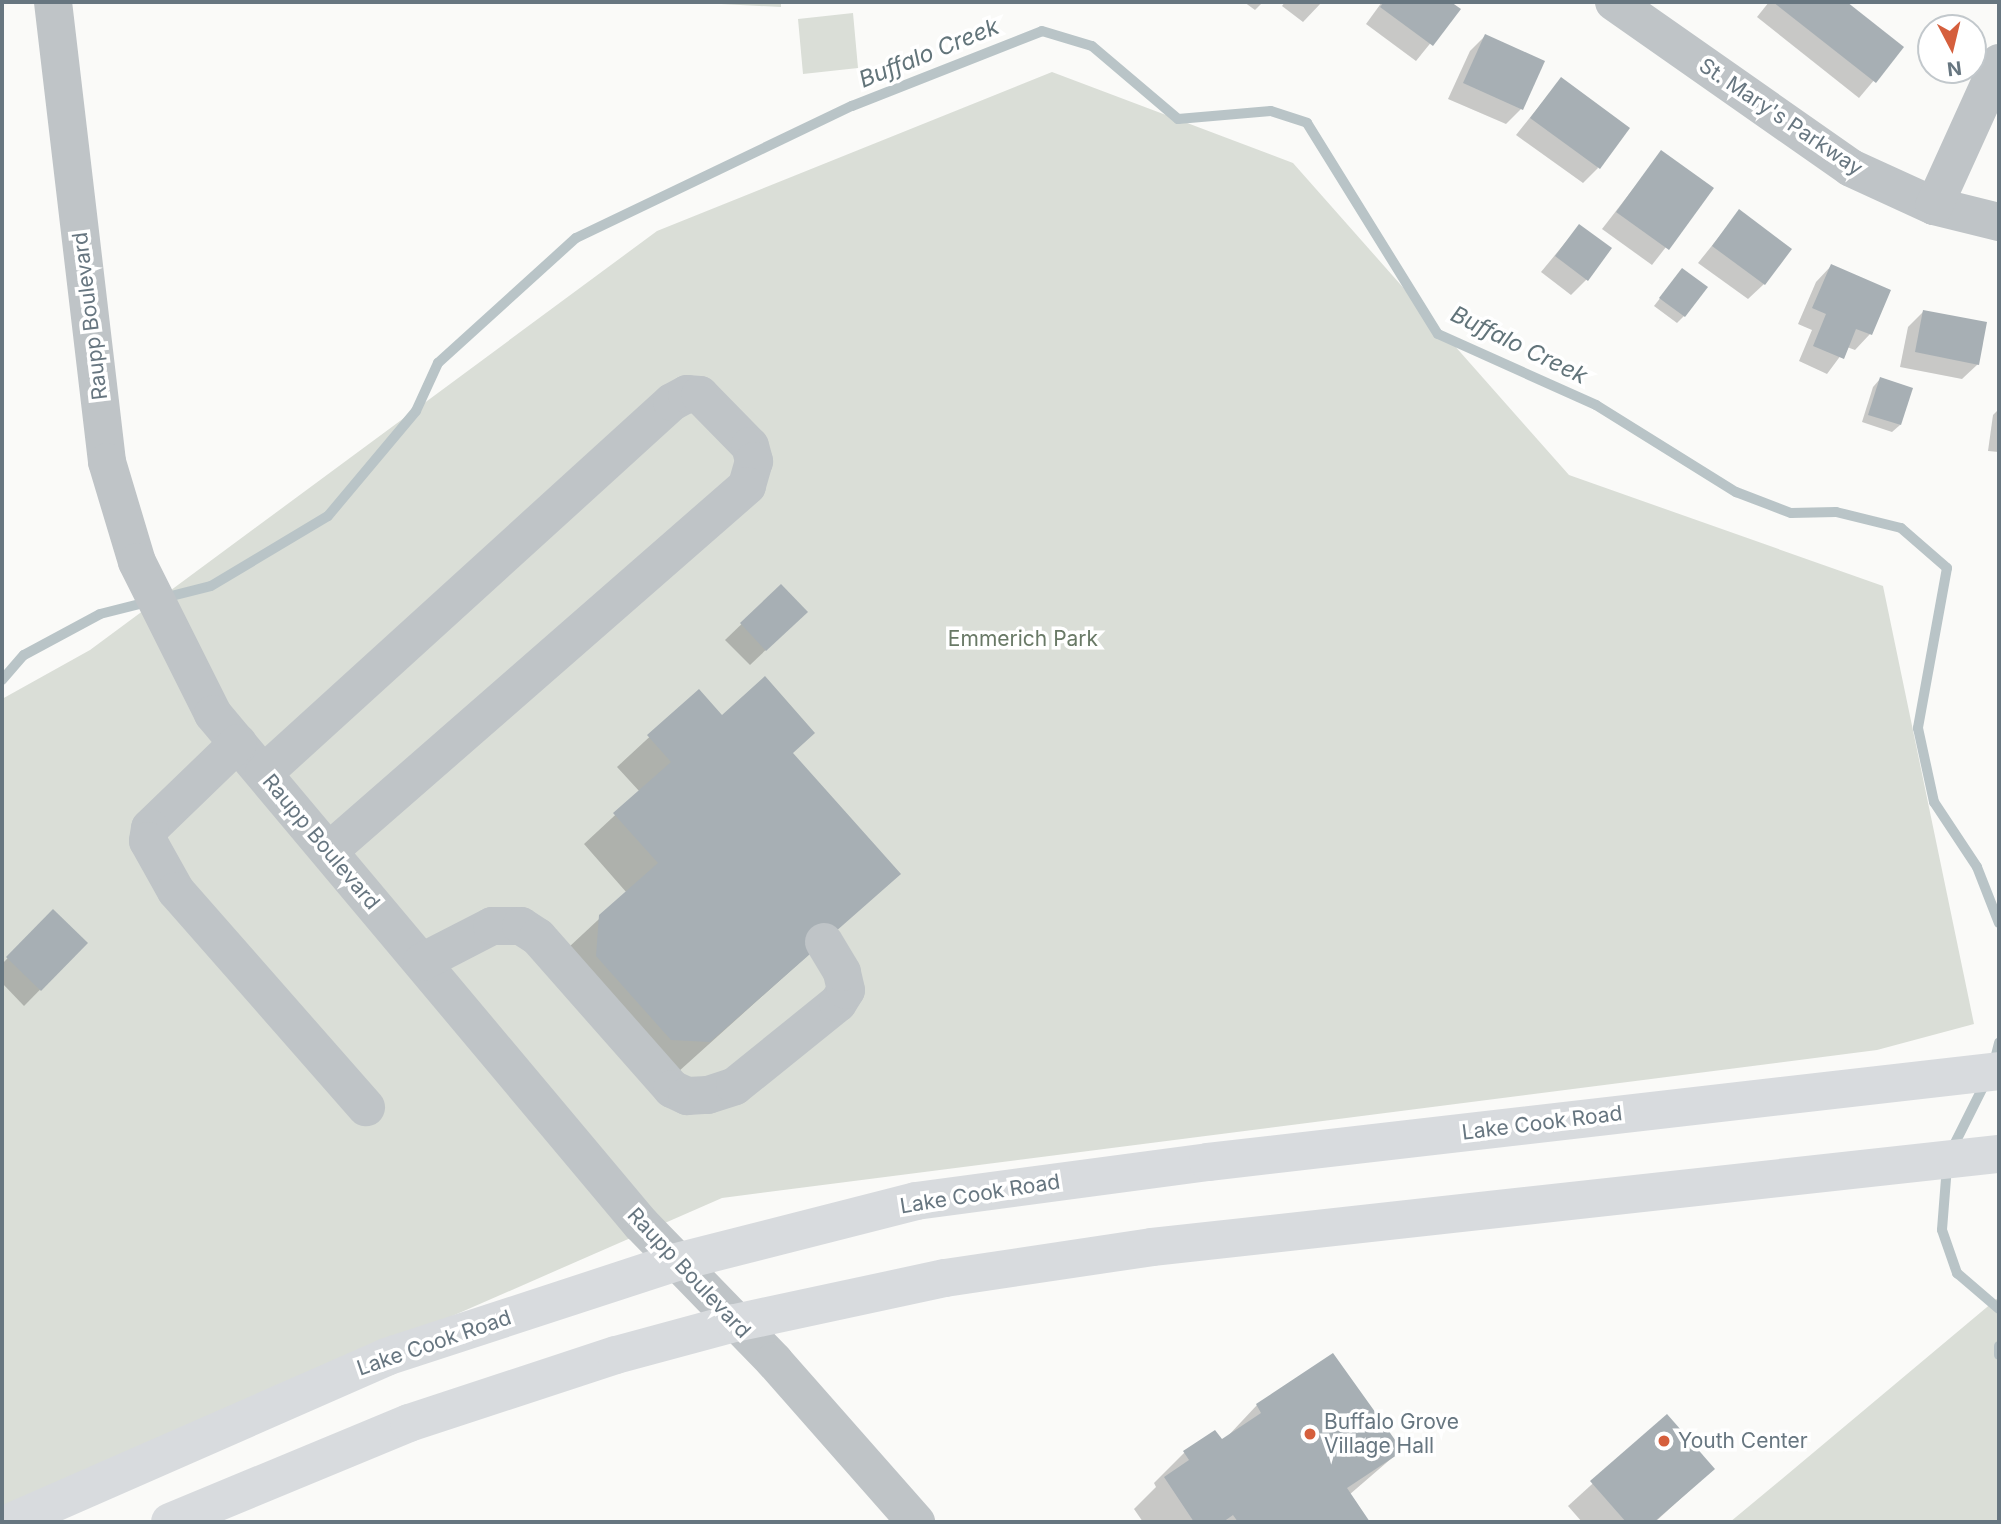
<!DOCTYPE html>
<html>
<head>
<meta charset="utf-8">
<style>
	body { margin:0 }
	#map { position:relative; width:2001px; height:1524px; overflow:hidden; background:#fafaf8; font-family:Inter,sans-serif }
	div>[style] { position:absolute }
	.green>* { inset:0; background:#daded7 }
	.shadow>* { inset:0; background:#0003 }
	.stream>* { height:10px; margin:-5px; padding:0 5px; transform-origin:5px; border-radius:5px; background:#b9c4c7 }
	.building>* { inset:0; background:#a7afb4 }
	.minor>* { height:38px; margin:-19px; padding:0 19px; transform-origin:19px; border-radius:19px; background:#bfc4c7 }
	.major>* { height:38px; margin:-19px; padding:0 19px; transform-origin:19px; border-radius:19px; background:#d8dbde }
	.dots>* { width:19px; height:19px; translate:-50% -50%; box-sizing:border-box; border:4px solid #fff; border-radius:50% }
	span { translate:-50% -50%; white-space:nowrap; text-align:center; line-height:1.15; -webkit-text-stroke:7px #fff; paint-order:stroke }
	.street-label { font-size:21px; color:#677680 }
	.park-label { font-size:21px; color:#697966 }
	.poi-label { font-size:21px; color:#677680 }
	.left { translate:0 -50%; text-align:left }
	.water-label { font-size:23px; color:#62747a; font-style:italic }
	.frame { position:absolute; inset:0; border:4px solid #677680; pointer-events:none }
	.north { position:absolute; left:1917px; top:14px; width:70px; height:70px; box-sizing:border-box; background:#fff; border:2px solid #c2c8cc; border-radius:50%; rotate:173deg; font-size:19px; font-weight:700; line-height:28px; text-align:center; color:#677680 }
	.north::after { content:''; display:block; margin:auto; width:24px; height:32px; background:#d55f3d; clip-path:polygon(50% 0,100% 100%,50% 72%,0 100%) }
</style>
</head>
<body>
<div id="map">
	<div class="green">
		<div style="clip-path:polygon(683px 2px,781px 2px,781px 7px)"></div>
		<div style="clip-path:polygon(853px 13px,858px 68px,803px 74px,798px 19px)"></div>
		<div style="clip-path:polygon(1052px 72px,1293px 163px,1569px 475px,1883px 586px,1974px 1024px,1877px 1050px,722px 1198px,2px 1513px,2px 699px,90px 650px,657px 231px)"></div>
		<div style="clip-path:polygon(1999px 1297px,1999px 1522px,1730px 1522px,1777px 1483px)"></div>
	</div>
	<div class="shadow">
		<div style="clip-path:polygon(1244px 2px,1263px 2px,1255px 10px)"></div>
		<div style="clip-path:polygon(1285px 2px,1322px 2px,1303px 22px,1282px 6px)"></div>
		<div style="clip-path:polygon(1382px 2px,1448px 2px,1458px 9px,1416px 61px,1366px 24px)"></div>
		<div style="clip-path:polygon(1769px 2px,1844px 2px,1902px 47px,1859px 98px,1757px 17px)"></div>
		<div style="clip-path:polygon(1485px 36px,1521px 109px,1506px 124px,1448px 99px,1470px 51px)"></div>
		<div style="clip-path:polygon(1561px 79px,1598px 168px,1583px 183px,1516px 135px)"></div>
		<div style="clip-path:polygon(1661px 153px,1711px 189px,1652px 265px,1602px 229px)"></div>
		<div style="clip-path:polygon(1739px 212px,1764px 284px,1748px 299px,1698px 263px)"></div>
		<div style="clip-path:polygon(1579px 226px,1587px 279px,1571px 295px,1541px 272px)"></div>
		<div style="clip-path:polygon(1831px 266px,1870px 334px,1855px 350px,1847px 347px,1827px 374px,1799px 361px,1812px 330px,1798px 324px,1816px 282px)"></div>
		<div style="clip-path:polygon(1682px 270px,1684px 316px,1677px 323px,1654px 306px)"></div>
		<div style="clip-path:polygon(1923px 312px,1978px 364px,1962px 379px,1900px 367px,1908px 327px)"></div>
		<div style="clip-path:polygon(1880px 379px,1900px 425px,1892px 432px,1862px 422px,1873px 387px)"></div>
		<div style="clip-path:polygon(1999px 409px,1999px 452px,1988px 451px,1993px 415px)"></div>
		<div style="clip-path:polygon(781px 586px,790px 627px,750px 665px,725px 640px)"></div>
		<div style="clip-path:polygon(698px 692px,721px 717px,792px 754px,898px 874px,678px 1072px,569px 947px,627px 893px,584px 844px,640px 792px,617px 767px)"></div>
		<div style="clip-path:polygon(53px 912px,86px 943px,24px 1006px,2px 983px,2px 964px)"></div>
		<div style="clip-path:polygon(1257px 1405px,1400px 1451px,1349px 1495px,1368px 1522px,1143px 1522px,1134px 1509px,1156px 1487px,1154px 1483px,1184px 1453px,1215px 1432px,1221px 1442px,1227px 1437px)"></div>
		<div style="clip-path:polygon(1667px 1416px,1713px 1469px,1655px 1522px,1582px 1522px,1568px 1506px)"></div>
	</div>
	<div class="stream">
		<div style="left:2px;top:680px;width:33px;rotate:-49deg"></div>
		<div style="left:24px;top:655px;width:86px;rotate:-28.3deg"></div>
		<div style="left:100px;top:614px;width:114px;rotate:-14.2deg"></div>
		<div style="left:211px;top:586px;width:136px;rotate:-30.9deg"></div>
		<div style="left:328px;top:516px;width:137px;rotate:-50deg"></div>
		<div style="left:416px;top:411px;width:53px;rotate:-65.4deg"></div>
		<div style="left:438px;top:363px;width:186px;rotate:-42.2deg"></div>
		<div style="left:576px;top:238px;width:306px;rotate:-25.6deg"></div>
		<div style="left:852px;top:106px;width:204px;rotate:-21.5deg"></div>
		<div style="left:1042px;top:31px;width:52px;rotate:16.7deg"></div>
		<div style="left:1092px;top:46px;width:113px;rotate:40.3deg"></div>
		<div style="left:1178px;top:119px;width:93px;rotate:-4.9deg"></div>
		<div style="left:1271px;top:111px;width:38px;rotate:18deg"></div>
		<div style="left:1307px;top:123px;width:248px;rotate:58.2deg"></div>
		<div style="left:1438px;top:334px;width:173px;rotate:24.2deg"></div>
		<div style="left:1596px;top:405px;width:165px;rotate:31.9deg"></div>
		<div style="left:1736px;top:492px;width:59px;rotate:20.9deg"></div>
		<div style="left:1791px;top:513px;width:45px;rotate:-1.3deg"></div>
		<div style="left:1836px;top:512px;width:67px;rotate:13.8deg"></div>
		<div style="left:1901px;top:528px;width:61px;rotate:41deg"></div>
		<div style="left:1947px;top:568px;width:163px;rotate:100.3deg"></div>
		<div style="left:1918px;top:728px;width:76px;rotate:77.8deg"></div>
		<div style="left:1934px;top:802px;width:78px;rotate:56.5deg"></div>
		<div style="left:1977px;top:867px;width:60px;rotate:68.6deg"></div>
		<div style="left:1994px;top:1063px;width:21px;rotate:-76deg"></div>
		<div style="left:1951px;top:1151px;width:78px;rotate:-63.4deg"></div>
		<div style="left:1947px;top:1166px;width:64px;rotate:94.5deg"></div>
		<div style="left:1942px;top:1230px;width:46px;rotate:70.8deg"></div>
		<div style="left:1957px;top:1273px;width:55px;rotate:40.6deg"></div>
		<div style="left:1999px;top:1346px;width:9px;rotate:90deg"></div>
	</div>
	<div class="building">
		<div style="clip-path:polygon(1384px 2px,1451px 2px,1461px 9px,1433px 46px,1380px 7px)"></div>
		<div style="clip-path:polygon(1773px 2px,1847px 2px,1904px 47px,1876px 83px)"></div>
		<div style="clip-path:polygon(1485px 34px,1545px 61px,1523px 110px,1463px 83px)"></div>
		<div style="clip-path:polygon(1561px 77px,1630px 128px,1600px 169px,1530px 118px)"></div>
		<div style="clip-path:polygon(1661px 150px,1714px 188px,1669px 250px,1616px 212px)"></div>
		<div style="clip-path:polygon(1739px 209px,1792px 249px,1765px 285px,1712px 246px)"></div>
		<div style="clip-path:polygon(1579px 224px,1612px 248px,1588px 281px,1555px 256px)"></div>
		<div style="clip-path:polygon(1831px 264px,1891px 290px,1872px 335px,1856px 329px,1844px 359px,1813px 346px,1826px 314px,1812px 308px)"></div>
		<div style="clip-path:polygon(1682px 268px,1708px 287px,1685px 317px,1659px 298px)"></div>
		<div style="clip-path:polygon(1923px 310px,1987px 322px,1979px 365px,1915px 352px)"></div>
		<div style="clip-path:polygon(1880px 377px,1913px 388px,1901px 425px,1868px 415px)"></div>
		<div style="clip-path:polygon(781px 584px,808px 612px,766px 651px,740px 623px)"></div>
		<div style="clip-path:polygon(765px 676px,815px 733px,793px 753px,901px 874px,710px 1042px,671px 1040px,596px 956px,599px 915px,658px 863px,613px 813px,671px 762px,647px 735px,699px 689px,722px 715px)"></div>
		<div style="clip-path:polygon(53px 909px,88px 943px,41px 991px,6px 957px)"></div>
		<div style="clip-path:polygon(1333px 1353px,1403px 1451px,1347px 1488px,1370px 1522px,1238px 1522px,1233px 1515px,1223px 1522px,1194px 1522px,1164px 1477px,1189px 1460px,1183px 1451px,1215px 1430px,1222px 1439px,1261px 1413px,1256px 1404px)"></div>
		<div style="clip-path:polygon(1667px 1414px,1715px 1469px,1654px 1522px,1626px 1522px,1590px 1481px)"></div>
	</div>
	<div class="minor">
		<div style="left:53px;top:2px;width:463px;rotate:83.3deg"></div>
		<div style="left:107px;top:462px;width:104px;rotate:73.3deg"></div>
		<div style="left:137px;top:562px;width:170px;rotate:63.4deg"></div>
		<div style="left:213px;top:714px;width:666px;rotate:50deg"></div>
		<div style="left:641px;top:1224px;width:191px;rotate:45.8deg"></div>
		<div style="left:774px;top:1361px;width:215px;rotate:48.6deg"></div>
		<div style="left:1614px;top:2px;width:289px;rotate:35deg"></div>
		<div style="left:1851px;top:168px;width:91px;rotate:24.6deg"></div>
		<div style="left:1934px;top:206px;width:67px;rotate:13.8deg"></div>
		<div style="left:1934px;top:206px;width:157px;rotate:-65.6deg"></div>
		<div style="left:238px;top:743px;width:122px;rotate:136deg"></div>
		<div style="left:150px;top:828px;width:13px;rotate:99deg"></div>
		<div style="left:148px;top:841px;width:57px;rotate:60.8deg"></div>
		<div style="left:176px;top:891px;width:288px;rotate:48.7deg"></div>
		<div style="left:264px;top:773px;width:551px;rotate:-42.28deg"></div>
		<div style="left:672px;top:402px;width:17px;rotate:-28deg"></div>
		<div style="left:687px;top:394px;width:13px;rotate:4deg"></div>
		<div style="left:700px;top:395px;width:71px;rotate:45.6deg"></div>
		<div style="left:750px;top:446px;width:16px;rotate:75deg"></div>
		<div style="left:754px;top:461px;width:26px;rotate:106deg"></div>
		<div style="left:747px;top:486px;width:555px;rotate:138.87deg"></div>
		<div style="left:422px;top:962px;width:79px;rotate:-27.2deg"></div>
		<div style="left:492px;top:926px;width:29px"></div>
		<div style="left:521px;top:926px;width:20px;rotate:33deg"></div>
		<div style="left:538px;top:937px;width:203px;rotate:48.6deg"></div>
		<div style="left:672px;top:1089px;width:17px;rotate:25deg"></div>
		<div style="left:687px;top:1096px;width:21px;rotate:-3deg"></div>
		<div style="left:708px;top:1095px;width:28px;rotate:-18deg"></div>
		<div style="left:735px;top:1086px;width:132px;rotate:-38.9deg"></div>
		<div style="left:838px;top:1003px;width:15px;rotate:-58deg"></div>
		<div style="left:846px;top:990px;width:18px;rotate:-103deg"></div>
		<div style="left:842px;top:972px;width:35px;rotate:-121deg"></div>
	</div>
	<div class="major">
		<div style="left:11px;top:1522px;width:410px;rotate:-23.7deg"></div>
		<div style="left:386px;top:1357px;width:306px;rotate:-18.1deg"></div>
		<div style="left:677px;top:1262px;width:247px;rotate:-14.3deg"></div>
		<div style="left:916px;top:1201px;width:295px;rotate:-7.6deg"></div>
		<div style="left:1208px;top:1162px;width:796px;rotate:-6.56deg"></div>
		<div style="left:170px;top:1522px;width:259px;rotate:-22.5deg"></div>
		<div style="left:409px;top:1423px;width:218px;rotate:-18.2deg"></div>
		<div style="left:616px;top:1355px;width:123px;rotate:-15.1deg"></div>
		<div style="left:735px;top:1323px;width:215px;rotate:-12.1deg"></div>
		<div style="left:945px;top:1278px;width:209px;rotate:-8.5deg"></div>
		<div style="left:1152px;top:1247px;width:852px;rotate:-6.27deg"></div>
	</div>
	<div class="dots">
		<div style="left:1310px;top:1434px;background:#d55f3d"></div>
		<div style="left:1664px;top:1441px;background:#d55f3d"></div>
	</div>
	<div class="street-label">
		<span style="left:1781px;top:117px;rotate:34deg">St. Mary's Parkway</span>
		<span style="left:90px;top:316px;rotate:-97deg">Raupp Boulevard</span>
		<span style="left:321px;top:842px;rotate:50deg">Raupp Boulevard</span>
		<span style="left:1542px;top:1123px;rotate:-7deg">Lake Cook Road</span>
		<span style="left:980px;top:1194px;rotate:-9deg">Lake Cook Road</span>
		<span style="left:689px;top:1273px;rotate:47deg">Raupp Boulevard</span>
		<span style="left:434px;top:1343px;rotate:-19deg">Lake Cook Road</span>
	</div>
	<div class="park-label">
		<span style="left:1023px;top:639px">Emmerich Park</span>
	</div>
	<div class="poi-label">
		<span class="left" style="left:1324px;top:1434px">Buffalo Grove<br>Village Hall</span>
		<span class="left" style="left:1678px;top:1441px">Youth Center</span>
	</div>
	<div class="water-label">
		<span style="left:929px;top:53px;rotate:-22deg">Buffalo Creek</span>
		<span style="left:1519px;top:345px;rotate:26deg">Buffalo Creek</span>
	</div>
	<div class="frame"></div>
	<div class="north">N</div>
</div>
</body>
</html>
